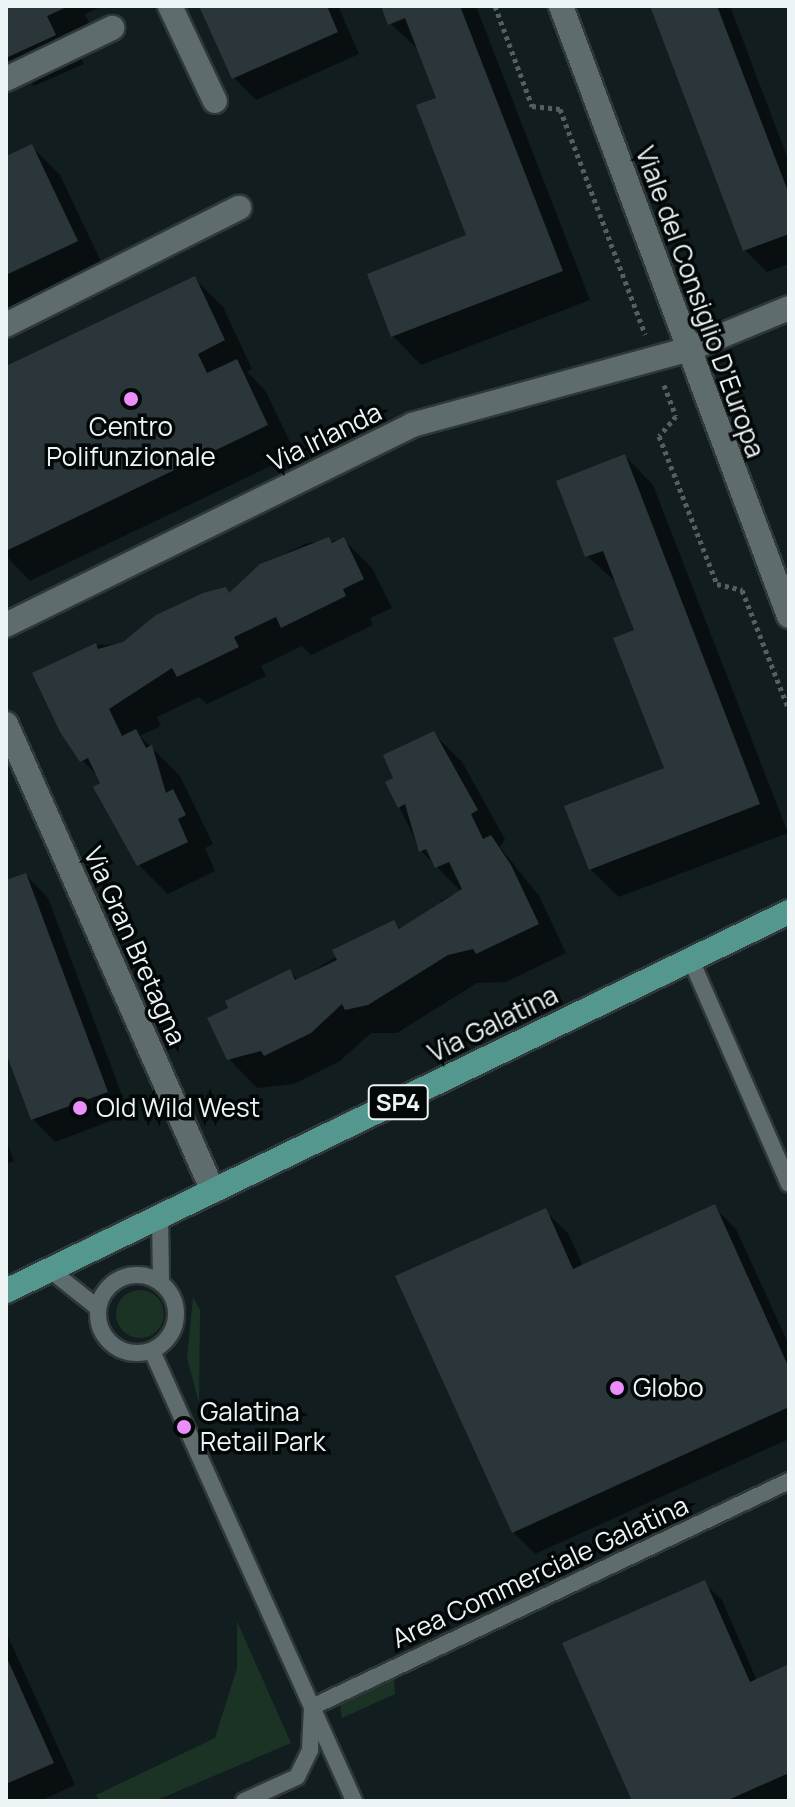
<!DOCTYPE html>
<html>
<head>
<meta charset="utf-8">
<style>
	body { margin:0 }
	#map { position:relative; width:795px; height:1807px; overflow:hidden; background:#111d1f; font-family:Manrope,sans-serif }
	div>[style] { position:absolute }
	.green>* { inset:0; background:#1a3325 }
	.round { border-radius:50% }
	.shadow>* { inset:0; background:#0007 }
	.building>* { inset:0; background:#2b363b }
	.path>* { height:5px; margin-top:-2.5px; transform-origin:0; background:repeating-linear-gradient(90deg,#555f61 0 4px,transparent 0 8px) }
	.roads { filter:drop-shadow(2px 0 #303738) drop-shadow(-2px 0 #303738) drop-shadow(0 2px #303738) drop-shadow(0 -2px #303738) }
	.service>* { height:16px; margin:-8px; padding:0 8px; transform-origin:8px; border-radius:8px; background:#5e6c6e }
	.service>.ring { margin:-8px; padding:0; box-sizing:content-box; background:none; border:16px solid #5e6c6e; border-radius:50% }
	.minor>* { height:24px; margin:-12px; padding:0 12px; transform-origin:12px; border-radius:12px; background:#5e6c6e }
	.primary>* { height:24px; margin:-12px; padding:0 12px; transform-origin:12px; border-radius:12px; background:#54978e }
	.dots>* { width:22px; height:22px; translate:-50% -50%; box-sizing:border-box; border:4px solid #030707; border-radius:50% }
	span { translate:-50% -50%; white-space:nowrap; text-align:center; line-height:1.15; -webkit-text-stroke:7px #030707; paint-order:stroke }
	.shield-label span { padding:2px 6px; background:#030707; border:2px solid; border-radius:6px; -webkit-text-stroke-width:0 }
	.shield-label { font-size:24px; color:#ecf4f5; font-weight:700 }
	.street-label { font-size:26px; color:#ecf4f5 }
	.poi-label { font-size:26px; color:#ecf4f5 }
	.left { translate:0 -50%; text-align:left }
	.frame { position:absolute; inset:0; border:8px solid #ecf4f5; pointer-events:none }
</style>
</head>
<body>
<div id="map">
	<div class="green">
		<div class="round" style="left:116px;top:1290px;width:48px;height:48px"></div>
		<div style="clip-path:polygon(193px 1297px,200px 1310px,199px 1403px,187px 1358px)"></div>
		<div style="clip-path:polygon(237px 1621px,291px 1743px,155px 1801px,99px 1801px,96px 1795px,215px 1738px,237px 1668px)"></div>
		<div style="clip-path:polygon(394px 1677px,395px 1694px,342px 1718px,340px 1706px,348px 1699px)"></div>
	</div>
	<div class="shadow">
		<div style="clip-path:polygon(6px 6px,103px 6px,85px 14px,95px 35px,74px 44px,84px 64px,34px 86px,6px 58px)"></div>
		<div style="clip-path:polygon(202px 6px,338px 6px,359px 54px,256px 100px,234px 78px)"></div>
		<div style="clip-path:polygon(383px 6px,476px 6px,590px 300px,421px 365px,393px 336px,469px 236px,438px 99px,420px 51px,390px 23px)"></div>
		<div style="clip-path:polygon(652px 6px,730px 6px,789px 162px,789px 264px,767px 272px,745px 250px)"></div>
		<div style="clip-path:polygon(31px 146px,60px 175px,105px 270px,6px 317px,6px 158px)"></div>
		<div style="clip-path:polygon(194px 278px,223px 307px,252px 369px,247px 372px,265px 390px,296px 454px,30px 581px,6px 556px,6px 368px)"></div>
		<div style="clip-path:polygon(625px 456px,653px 485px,788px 833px,619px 897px,590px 869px,666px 769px,636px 631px,618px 584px,587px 556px)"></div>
		<div style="clip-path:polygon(344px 540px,372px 568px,392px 608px,370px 618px,373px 625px,311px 655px,302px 646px,261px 666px,266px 676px,207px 704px,199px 697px,157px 717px,161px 726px,140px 736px,180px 776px,213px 844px,205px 848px,215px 871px,168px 894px,139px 865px,101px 779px,82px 760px,95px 645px,124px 644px,225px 589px,230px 594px,261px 565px,307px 543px)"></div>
		<div style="clip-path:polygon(433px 733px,462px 762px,505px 839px,500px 847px,539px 896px,566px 953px,506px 982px,477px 983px,397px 1033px,371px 1033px,340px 1061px,294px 1084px,257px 1088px,229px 1059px,290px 972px,298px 980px,394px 922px,402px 930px,444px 910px,440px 901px,461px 891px,421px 851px,399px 807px,396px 779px)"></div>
		<div style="clip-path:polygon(26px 875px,48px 898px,129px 1114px,55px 1142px,33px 1119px,6px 1047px,6px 883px)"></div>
		<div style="clip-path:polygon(6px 1139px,14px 1161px,6px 1164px)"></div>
		<div style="clip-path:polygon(714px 1207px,736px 1229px,789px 1345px,789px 1439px,535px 1554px,513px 1532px,545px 1211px,568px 1233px,583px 1266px)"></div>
		<div style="clip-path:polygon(704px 1583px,722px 1600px,757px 1681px,789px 1667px,789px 1798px,782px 1801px,634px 1801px)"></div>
		<div style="clip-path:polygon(6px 1632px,75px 1785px,40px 1801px,6px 1801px)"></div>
	</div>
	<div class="building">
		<div style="clip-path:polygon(6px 6px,69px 6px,47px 16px,56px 35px,6px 58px)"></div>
		<div style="clip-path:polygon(199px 6px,327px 6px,338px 32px,232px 79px)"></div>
		<div style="clip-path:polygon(381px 6px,460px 6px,563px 271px,391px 337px,367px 274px,466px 235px,416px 105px,436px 98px,405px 18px,388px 25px)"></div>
		<div style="clip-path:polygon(650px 6px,717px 6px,789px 194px,789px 234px,743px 251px)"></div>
		<div style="clip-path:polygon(32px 144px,78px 241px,6px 275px,6px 156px)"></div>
		<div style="clip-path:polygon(195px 276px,225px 340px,198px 354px,207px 373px,237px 359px,268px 425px,6px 551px,6px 366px)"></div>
		<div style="clip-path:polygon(625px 454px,760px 804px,589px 870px,564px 806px,664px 768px,613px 638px,634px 630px,603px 551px,585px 557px,556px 481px)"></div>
		<div style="clip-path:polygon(329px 537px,332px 543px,344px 537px,364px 579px,343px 589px,346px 596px,281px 628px,276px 617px,234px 637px,239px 647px,177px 677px,172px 668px,109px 709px,122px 736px,136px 729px,146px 748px,152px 745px,166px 793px,173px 789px,186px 815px,178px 819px,188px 842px,137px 866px,93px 787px,100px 783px,88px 758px,80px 762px,60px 732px,32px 673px,96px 643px,98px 649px,123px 642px,156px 615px,203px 593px,226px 587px,229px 593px,260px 564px)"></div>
		<div style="clip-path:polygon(434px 731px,478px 810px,471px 814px,483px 839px,491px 835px,511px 865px,539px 924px,476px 954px,473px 949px,448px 955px,368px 1005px,345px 1010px,342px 1004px,311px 1033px,264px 1056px,261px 1051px,227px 1060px,207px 1018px,228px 1008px,225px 1001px,290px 969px,295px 980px,337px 960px,332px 950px,394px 920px,399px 929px,462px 889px,449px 862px,435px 868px,426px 849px,419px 852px,405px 804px,398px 808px,385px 782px,393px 778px,383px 755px)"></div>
		<div style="clip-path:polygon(26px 873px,108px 1092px,31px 1120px,6px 1053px,6px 880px)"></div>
		<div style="clip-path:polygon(715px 1204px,789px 1368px,789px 1407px,512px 1533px,395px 1276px,546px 1208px,573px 1269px)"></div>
		<div style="clip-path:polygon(705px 1580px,750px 1682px,789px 1664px,789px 1773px,726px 1801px,632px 1801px,562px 1643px)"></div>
		<div style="clip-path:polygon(6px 1656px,54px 1763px,6px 1784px)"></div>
	</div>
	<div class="path">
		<div style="left:495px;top:6px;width:107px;rotate:69.7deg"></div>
		<div style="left:532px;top:106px;width:28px;rotate:6deg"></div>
		<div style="left:560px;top:109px;width:241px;rotate:69.3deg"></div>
		<div style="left:664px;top:385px;width:33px;rotate:69deg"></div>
		<div style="left:676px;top:416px;width:26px;rotate:130deg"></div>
		<div style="left:659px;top:436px;width:159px;rotate:68.6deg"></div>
		<div style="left:717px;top:584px;width:26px;rotate:13deg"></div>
		<div style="left:742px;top:590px;width:129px;rotate:68.6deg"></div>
	</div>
	<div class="roads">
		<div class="service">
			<div style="left:691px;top:960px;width:244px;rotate:66.4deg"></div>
			<div style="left:160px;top:1216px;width:67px;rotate:89.1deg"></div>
			<div style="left:49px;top:1269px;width:63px;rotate:38.5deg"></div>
			<div class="ring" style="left:98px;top:1275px;width:62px;height:62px"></div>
			<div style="left:152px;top:1351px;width:493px;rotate:65.8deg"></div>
			<div style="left:244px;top:1801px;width:58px;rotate:-24.4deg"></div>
			<div style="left:297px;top:1777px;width:30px;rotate:-64deg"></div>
			<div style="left:310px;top:1750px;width:43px;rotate:-87.3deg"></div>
			<div style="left:312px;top:1707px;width:528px;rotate:-25.35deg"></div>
		</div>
		<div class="minor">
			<div style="left:170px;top:6px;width:105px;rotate:64.7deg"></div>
			<div style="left:561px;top:6px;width:651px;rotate:69.51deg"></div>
			<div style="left:6px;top:79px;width:118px;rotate:-25.7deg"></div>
			<div style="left:6px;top:325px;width:261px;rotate:-26.7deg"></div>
			<div style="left:6px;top:625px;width:453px;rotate:-26.2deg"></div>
			<div style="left:412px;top:425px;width:285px;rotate:-15.3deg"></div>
			<div style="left:687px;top:350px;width:110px;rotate:-22.4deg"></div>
			<div style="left:6px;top:724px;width:511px;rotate:66.09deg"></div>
		</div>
		<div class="primary">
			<div style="left:6px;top:1291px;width:870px;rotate:-25.83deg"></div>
		</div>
	</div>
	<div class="dots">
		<div style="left:131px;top:399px;background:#eb8dfb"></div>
		<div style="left:80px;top:1108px;background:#eb8dfb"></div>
		<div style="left:617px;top:1388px;background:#eb8dfb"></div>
		<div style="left:184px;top:1427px;background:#eb8dfb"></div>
	</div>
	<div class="shield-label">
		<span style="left:398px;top:1102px">SP4</span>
	</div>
	<div class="street-label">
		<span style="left:700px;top:302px;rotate:70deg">Viale del Consiglio D'Europa</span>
		<span style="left:325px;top:437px;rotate:-26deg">Via Irlanda</span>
		<span style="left:135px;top:946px;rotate:66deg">Via Gran Bretagna</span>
		<span style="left:493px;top:1024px;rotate:-26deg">Via Galatina</span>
		<span style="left:540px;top:1572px;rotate:-25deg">Area Commerciale Galatina</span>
	</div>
	<div class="poi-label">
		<span style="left:131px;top:442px">Centro<br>Polifunzionale</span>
		<span class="left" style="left:96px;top:1108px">Old Wild West</span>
		<span class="left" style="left:633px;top:1388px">Globo</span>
		<span class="left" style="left:200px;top:1427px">Galatina<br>Retail Park</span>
	</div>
	<div class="frame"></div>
</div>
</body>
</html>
